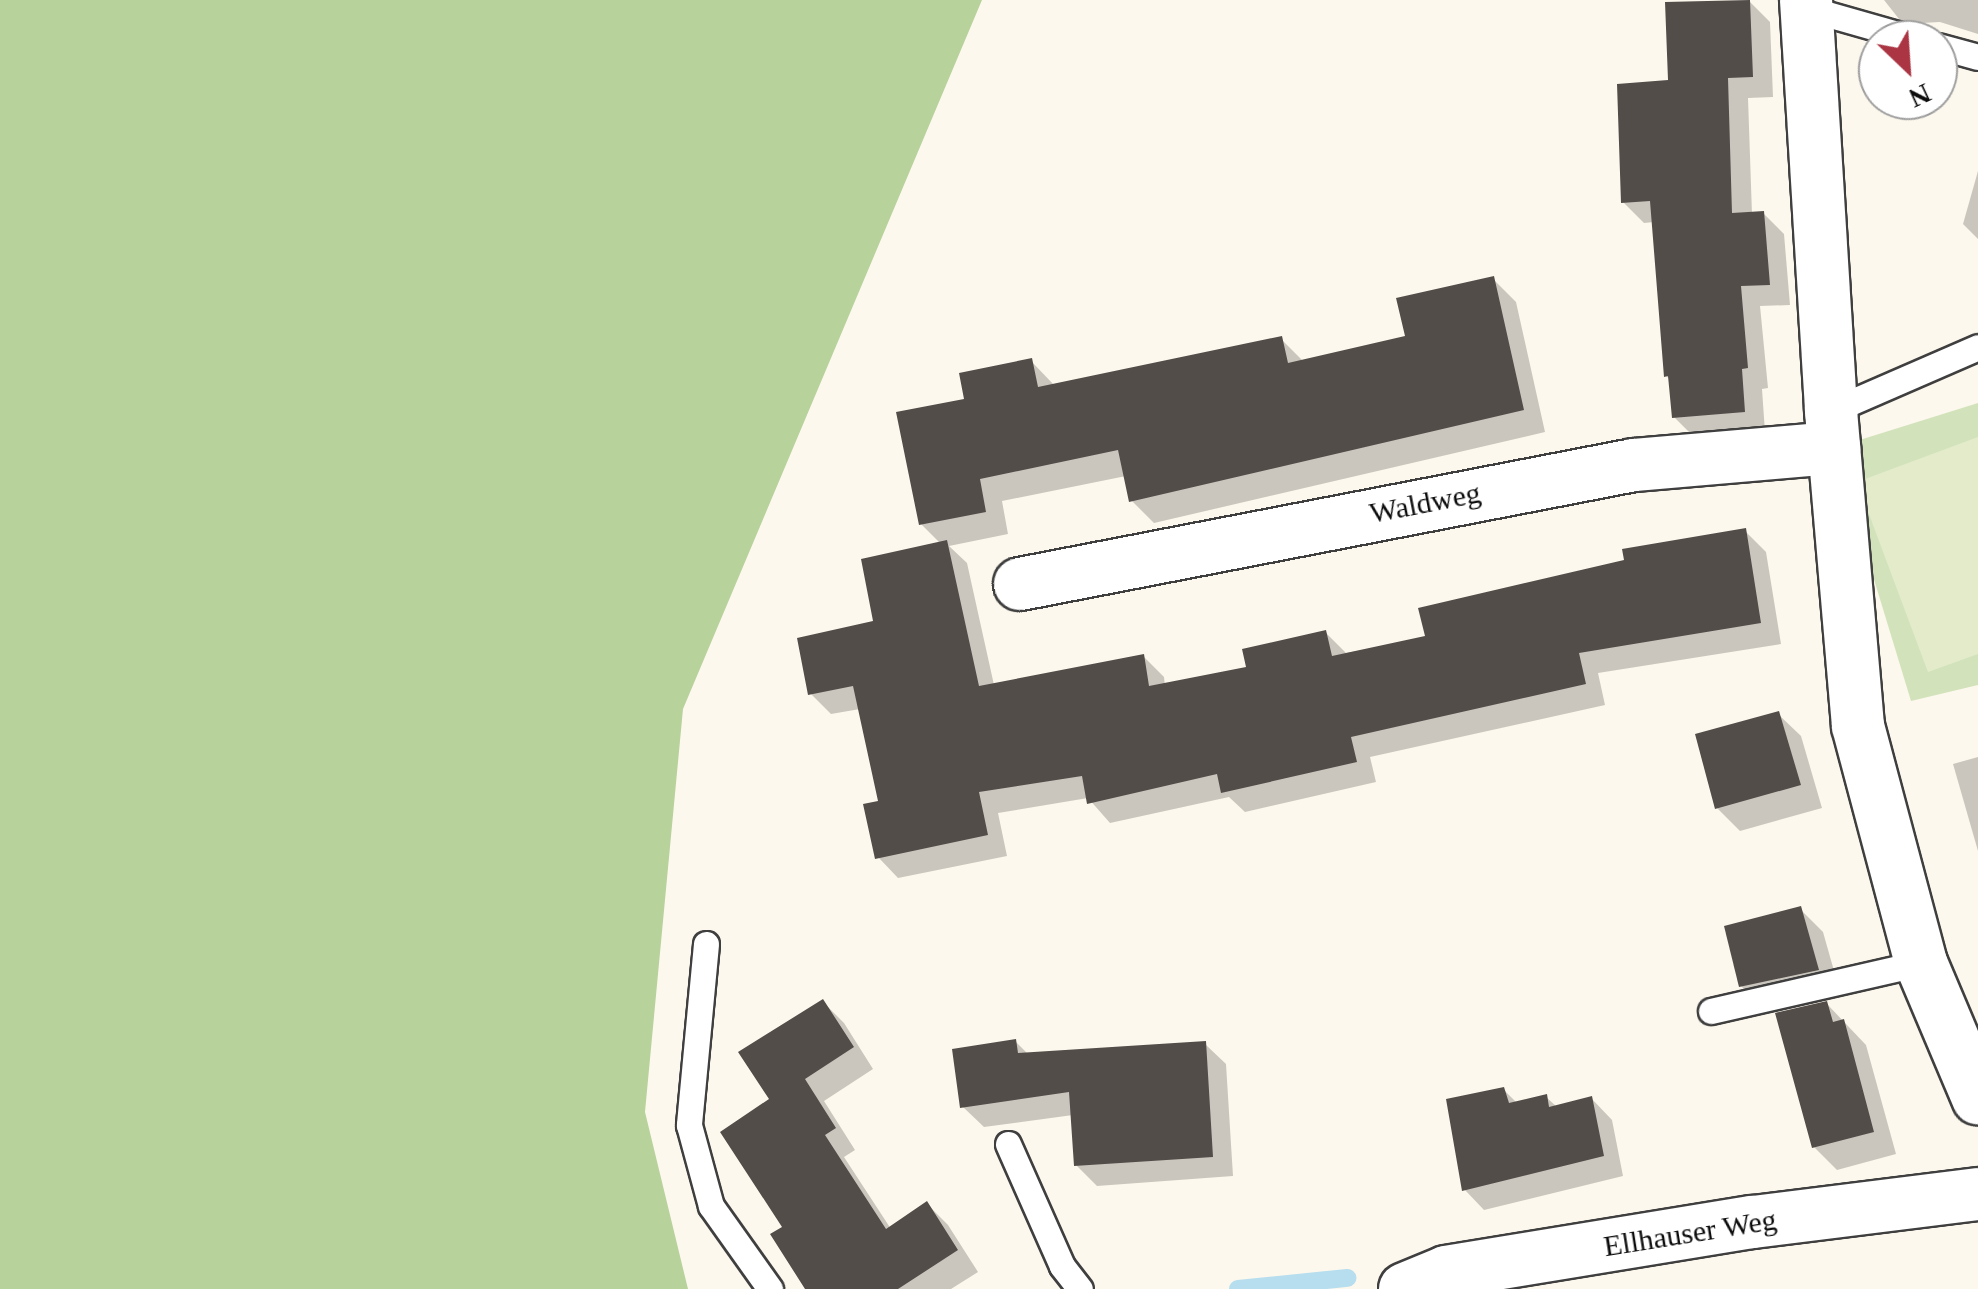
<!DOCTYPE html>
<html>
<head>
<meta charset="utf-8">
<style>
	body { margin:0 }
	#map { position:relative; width:1978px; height:1289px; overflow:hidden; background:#fdf8ed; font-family:"Times New Roman",serif }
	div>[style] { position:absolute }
	.green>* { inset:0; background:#d2e3bb }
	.forest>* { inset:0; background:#b8d29c }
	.pitch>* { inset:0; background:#e3ebcb }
	.shadow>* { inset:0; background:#0003 }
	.stream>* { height:18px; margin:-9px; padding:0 9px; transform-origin:9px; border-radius:9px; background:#b7deee }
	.building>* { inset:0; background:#534d4a }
	.roads { filter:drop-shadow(2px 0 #3f3f3f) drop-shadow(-2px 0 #3f3f3f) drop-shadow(0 2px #3f3f3f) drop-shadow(0 -2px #3f3f3f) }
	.service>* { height:25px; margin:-12.5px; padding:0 12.5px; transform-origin:12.5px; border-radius:12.5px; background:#fff }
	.minor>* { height:52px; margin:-26px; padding:0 26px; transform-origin:26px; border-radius:26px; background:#fff }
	span { translate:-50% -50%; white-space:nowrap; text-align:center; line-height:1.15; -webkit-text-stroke:10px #fff; paint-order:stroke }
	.street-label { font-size:30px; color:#0c0c0c }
	.north { position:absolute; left:1858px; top:20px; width:100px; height:100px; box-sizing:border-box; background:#fff; border:2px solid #9e9e9e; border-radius:50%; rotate:155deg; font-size:28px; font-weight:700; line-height:40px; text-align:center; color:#0c0c0c }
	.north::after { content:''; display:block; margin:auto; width:35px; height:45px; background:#ab3543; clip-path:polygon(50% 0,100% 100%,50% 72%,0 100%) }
</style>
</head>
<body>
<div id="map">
	<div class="green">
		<div style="clip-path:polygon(1978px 403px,1978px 685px,1911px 701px,1834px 448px)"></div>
	</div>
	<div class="forest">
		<div style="clip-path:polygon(0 0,982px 0,683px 709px,645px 1112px,688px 1289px,0 1289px)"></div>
	</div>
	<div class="pitch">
		<div style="clip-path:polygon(1978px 437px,1978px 654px,1928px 672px,1857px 482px)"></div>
	</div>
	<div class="shadow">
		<div style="clip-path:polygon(1884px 0,1978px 0,1978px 34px,1940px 22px,1903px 24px)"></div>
		<div style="clip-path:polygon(1749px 1px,1770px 22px,1773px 97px,1748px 98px,1752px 214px,1763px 213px,1784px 234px,1790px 305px,1760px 306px,1768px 388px,1762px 389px,1765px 432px,1695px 438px,1674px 417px,1671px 380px,1666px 376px,1654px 222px,1644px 223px,1623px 202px,1671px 82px)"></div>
		<div style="clip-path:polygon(1978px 171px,1978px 239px,1963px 224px)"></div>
		<div style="clip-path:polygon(1493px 279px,1516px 302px,1545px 432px,1154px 523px,1131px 500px,1126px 476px,1002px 501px,1008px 534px,949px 546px,967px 563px,994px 685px,1143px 656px,1164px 677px,1165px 686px,1249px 669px,1325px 632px,1346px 653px,1428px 638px,1745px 531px,1766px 552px,1781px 644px,1598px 673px,1605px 705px,1370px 757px,1376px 782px,1245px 812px,1229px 797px,1110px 823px,1088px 798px,998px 813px,1007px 856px,898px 878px,878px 857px,881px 803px,860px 709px,831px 714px,810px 693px,941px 544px,921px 524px,967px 401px,1031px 361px,1055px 386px,1281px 339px,1304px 362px,1408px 338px)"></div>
		<div style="clip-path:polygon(1778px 714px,1801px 736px,1822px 808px,1740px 831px,1717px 808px)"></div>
		<div style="clip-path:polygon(1978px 757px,1978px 851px,1953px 764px)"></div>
		<div style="clip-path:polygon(1800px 909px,1823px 932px,1840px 992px,1764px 1009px,1741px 986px)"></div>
		<div style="clip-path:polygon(823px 1002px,844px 1023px,873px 1069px,824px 1101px,855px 1150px,844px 1157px,891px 1229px,927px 1204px,948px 1225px,978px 1272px,951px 1289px,808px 1289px,785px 1227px,772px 1100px)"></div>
		<div style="clip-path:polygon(1827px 1004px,1866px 1045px,1896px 1154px,1837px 1170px,1814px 1147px)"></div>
		<div style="clip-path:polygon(1015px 1041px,1029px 1055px,1205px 1044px,1226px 1064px,1233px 1176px,1097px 1186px,1076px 1165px,1073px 1115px,984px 1127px,963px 1107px)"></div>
		<div style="clip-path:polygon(1503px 1089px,1518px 1104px,1546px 1097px,1557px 1107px,1592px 1099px,1612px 1120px,1623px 1176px,1484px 1210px,1464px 1189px)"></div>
	</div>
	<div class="stream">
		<div style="left:1238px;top:1289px;width:110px;rotate:-5.8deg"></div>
	</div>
	<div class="building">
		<div style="clip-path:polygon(1750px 0,1753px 77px,1728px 78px,1732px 213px,1764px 211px,1770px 285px,1741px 286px,1748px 368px,1742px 369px,1745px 412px,1672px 418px,1668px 376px,1664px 377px,1650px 201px,1621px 203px,1617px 84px,1668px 80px,1665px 2px)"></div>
		<div style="clip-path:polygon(1494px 276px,1524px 410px,1129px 502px,1118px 450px,980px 479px,986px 512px,919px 525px,896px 412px,964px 399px,959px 373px,1032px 358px,1038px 387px,1282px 336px,1288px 363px,1405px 336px,1396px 298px)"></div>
		<div style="clip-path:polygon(1746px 528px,1761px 623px,1579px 653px,1586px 684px,1351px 737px,1357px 762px,1221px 793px,1217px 774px,1087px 804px,1082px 776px,979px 792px,988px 835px,875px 859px,863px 804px,878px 801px,853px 686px,808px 695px,797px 638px,873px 621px,861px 559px,947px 540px,979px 686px,1144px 654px,1149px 686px,1246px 667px,1242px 649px,1326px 630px,1332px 656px,1425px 636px,1418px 608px,1624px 560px,1622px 549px)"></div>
		<div style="clip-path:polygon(1779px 711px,1801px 785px,1715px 809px,1695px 734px)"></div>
		<div style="clip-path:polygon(1801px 906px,1819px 970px,1739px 987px,1724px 926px)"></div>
		<div style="clip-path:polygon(823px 999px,854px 1047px,805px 1079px,836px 1128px,825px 1135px,886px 1229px,927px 1201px,958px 1250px,898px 1289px,805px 1289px,770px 1234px,782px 1227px,720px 1132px,769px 1099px,738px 1052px)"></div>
		<div style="clip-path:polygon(1827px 1001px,1833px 1022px,1844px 1019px,1874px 1132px,1812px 1148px,1775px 1013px)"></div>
		<div style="clip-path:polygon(1016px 1039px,1018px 1053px,1206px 1041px,1213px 1157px,1074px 1166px,1069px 1092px,960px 1108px,952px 1049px)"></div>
		<div style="clip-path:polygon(1504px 1087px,1509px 1103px,1547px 1094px,1549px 1107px,1592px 1096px,1604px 1156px,1462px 1191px,1446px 1099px)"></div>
	</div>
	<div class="roads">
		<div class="service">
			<div style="left:1806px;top:8px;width:116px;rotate:15.9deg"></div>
			<div style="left:1938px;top:46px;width:41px;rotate:15.4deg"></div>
			<div style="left:1831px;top:411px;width:160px;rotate:-23.5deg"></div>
			<div style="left:706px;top:944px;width:182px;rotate:95.4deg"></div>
			<div style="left:689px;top:1125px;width:84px;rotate:74.8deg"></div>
			<div style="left:711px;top:1206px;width:102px;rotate:54.6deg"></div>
			<div style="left:1711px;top:1011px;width:215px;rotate:-12.9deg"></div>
			<div style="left:1008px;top:1144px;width:133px;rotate:66.1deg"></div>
			<div style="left:1062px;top:1266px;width:29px;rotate:52deg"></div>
		</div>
		<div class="minor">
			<div style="left:1806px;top:0;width:412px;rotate:86.5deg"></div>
			<div style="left:1831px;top:411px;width:316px;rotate:85.1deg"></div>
			<div style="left:1858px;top:726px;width:245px;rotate:75.1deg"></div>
			<div style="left:1921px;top:963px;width:147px;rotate:67.1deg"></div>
			<div style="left:1020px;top:584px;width:625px;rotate:-10.97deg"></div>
			<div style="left:1634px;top:465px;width:201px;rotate:-4.9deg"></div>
			<div style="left:1405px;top:1289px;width:44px;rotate:-22.5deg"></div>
			<div style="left:1446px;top:1272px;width:311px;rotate:-9.3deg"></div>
			<div style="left:1753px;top:1222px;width:227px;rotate:-7.1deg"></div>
		</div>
	</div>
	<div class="street-label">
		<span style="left:1425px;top:503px;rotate:-11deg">Waldweg</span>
		<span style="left:1690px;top:1233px;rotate:-9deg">Ellhauser Weg</span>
	</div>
	<div class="north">N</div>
</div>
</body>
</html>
